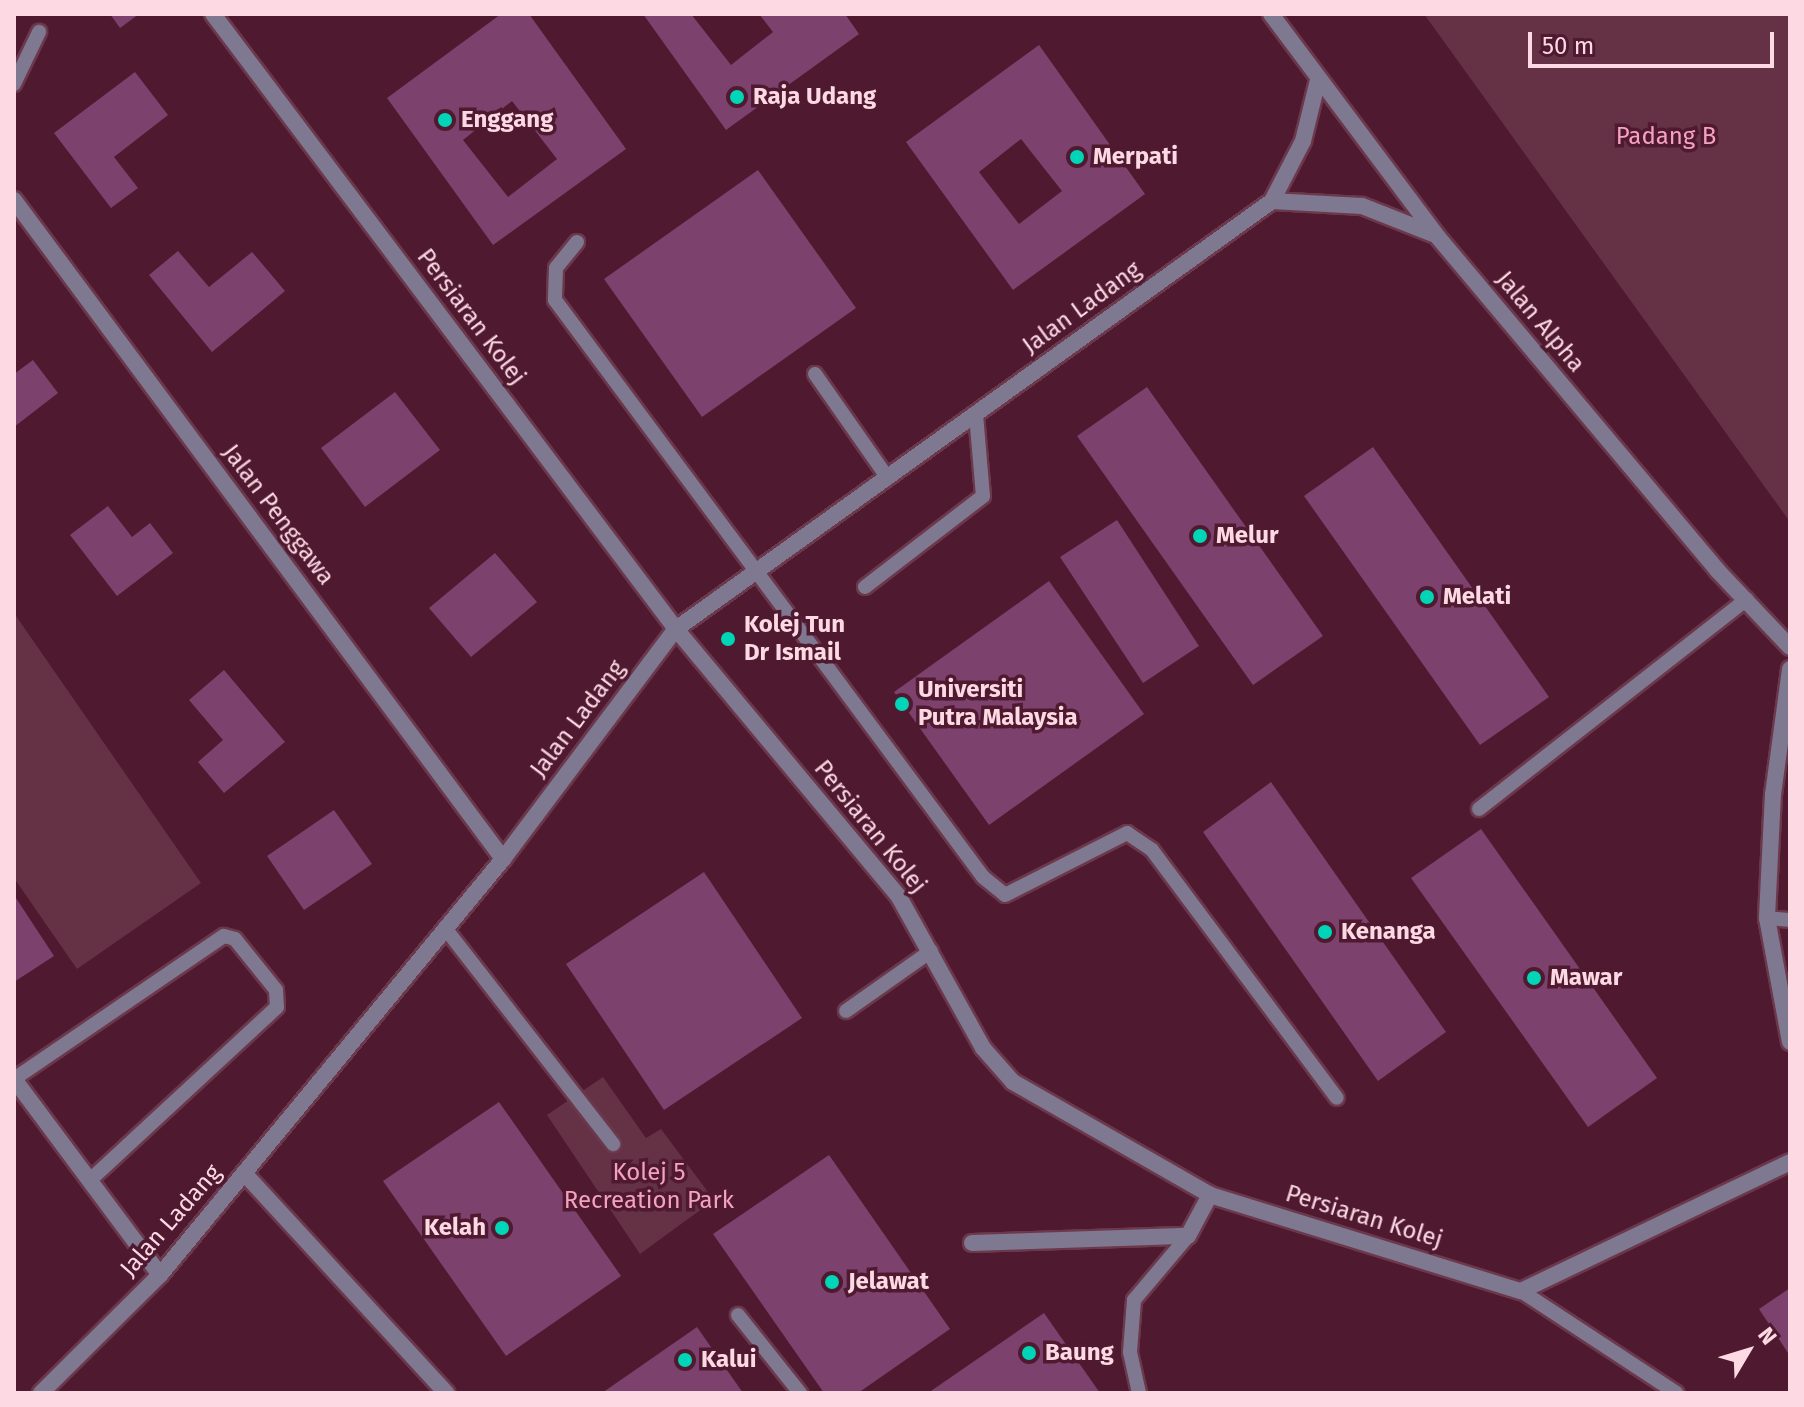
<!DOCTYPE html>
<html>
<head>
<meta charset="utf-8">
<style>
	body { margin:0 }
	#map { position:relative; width:1804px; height:1407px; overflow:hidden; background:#4f192f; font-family:"Fira Sans",sans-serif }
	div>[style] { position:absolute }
	.green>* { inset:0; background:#643244 }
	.building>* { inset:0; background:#7c426d }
	.roads { filter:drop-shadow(2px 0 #6b384c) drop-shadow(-2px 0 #6b384c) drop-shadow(0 2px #6b384c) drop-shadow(0 -2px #6b384c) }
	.service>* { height:14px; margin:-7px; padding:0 7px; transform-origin:7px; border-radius:7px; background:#7f7891 }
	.minor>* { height:16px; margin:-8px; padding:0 8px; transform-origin:8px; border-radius:8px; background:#7f7891 }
	.dots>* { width:22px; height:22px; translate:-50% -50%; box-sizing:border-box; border:4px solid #4f192f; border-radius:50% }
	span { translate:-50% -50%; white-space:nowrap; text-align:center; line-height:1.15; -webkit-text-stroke:7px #4f192f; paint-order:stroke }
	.poi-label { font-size:24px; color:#fdd9e4; font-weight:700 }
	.left { translate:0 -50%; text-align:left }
	.right { translate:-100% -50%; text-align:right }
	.park-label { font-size:24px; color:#f5a2be }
	.street-label { font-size:24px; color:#fdd9e4 }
	.frame { position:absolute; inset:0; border:16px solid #fdd9e4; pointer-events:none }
	.north { position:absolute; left:1708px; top:1311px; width:80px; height:80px; -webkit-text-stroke:6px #4f192f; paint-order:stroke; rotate:52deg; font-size:22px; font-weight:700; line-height:32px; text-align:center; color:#fdd9e4 }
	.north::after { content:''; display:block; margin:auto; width:28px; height:36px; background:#fdd9e4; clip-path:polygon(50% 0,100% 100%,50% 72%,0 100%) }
	.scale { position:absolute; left:1528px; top:32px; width:246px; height:36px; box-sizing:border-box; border:4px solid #fdd9e4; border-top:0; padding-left:10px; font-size:24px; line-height:28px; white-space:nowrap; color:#fdd9e4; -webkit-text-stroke:6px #4f192f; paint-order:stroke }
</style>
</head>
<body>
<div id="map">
	<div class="green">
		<div style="clip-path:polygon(1424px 14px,1790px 14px,1790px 522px)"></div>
		<div style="clip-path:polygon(14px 613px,201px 883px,77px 969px,14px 878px)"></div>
		<div style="clip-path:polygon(603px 1077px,646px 1138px,661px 1129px,714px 1200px,640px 1254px,547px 1115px)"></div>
	</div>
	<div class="building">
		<div style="clip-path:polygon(110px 14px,139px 14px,120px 28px)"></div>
		<div style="clip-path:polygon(evenodd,501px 14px,529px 14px,626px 149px,493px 245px,387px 98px,501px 14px,512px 101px,557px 159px,508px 197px,463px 140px,512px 101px)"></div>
		<div style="clip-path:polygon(643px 14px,691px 14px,731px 65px,773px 32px,759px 14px,845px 14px,859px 34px,726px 130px)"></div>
		<div style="clip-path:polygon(evenodd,1039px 45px,1145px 194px,1013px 290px,906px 142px,1039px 45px,1021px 139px,1062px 191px,1019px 224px,979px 172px,1021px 139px)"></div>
		<div style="clip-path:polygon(135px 72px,168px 115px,114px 157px,138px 188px,111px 208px,54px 133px)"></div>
		<div style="clip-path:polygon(758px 170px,856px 308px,702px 417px,604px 279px)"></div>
		<div style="clip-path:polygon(178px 251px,209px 287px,252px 252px,285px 291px,212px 352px,149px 275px)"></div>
		<div style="clip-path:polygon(33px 360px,58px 393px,14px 427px,14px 374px)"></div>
		<div style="clip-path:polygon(1147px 387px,1323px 636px,1253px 685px,1077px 436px)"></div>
		<div style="clip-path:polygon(395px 392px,440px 450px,365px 507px,321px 448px)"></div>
		<div style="clip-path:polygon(1373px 447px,1549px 697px,1480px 745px,1304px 496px)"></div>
		<div style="clip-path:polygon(108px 506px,132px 537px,150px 523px,173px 553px,117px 596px,70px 535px)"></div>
		<div style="clip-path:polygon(1117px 520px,1199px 646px,1143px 683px,1060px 557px)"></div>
		<div style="clip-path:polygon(495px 553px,537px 602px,471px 657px,429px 608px)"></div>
		<div style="clip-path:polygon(1049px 581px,1144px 714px,989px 825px,894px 692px)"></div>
		<div style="clip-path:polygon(224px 670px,285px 742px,224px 793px,198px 762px,223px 740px,189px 700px)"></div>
		<div style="clip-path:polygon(1271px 782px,1446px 1032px,1378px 1081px,1203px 832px)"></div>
		<div style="clip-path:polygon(334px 810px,372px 864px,304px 910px,267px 856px)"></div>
		<div style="clip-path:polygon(1481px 829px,1657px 1078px,1588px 1127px,1411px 878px)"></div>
		<div style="clip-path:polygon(704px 872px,802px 1018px,664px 1110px,566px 964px)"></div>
		<div style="clip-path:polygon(14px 895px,54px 956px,14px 982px)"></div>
		<div style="clip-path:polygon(499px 1102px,621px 1276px,506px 1356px,383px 1181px)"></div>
		<div style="clip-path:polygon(829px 1155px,950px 1329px,858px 1393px,824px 1393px,713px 1234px)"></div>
		<div style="clip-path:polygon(1790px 1288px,1790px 1356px,1759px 1309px)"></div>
		<div style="clip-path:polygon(1044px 1313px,1100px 1393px,928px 1393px)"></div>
		<div style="clip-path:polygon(697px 1327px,743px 1393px,602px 1393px)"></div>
	</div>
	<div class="roads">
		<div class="service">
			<div style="left:14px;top:84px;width:58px;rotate:-64.3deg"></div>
			<div style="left:577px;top:242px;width:33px;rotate:129deg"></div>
			<div style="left:556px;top:268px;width:32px;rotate:92deg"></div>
			<div style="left:555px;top:300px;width:718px;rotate:53.43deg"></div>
			<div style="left:983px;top:877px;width:28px;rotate:39deg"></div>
			<div style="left:1005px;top:895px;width:137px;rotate:-26.9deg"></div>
			<div style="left:1127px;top:833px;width:30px;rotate:34deg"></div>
			<div style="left:1152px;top:850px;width:309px;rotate:53.3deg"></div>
			<div style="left:815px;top:374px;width:126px;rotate:55deg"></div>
			<div style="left:865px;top:587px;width:149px;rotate:-37.6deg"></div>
			<div style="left:983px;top:496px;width:82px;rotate:-94.9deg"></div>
			<div style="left:1479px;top:809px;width:340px;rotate:-38.1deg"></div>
			<div style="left:1767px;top:918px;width:23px;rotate:5deg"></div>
			<div style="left:445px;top:928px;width:274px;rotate:52.1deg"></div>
			<div style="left:846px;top:1011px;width:104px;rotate:-35.2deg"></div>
			<div style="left:14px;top:1079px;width:254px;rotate:-34.3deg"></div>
			<div style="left:224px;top:936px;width:11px;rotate:15deg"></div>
			<div style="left:235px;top:939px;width:65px;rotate:51.2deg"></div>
			<div style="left:276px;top:990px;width:17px;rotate:87deg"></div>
			<div style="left:277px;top:1007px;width:255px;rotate:137.2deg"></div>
			<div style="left:1521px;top:1291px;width:186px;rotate:33.3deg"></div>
			<div style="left:738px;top:1315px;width:100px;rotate:51.5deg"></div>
			<div style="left:1139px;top:1393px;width:42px;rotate:-102.4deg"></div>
			<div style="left:1130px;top:1352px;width:52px;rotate:-85.6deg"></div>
			<div style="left:1134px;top:1300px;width:84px;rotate:-49.8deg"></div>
		</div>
		<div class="minor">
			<div style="left:213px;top:14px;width:770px;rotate:53.03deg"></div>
			<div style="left:676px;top:629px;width:349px;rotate:50.2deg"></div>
			<div style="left:899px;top:897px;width:173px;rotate:60.9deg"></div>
			<div style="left:983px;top:1048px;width:45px;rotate:48.6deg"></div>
			<div style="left:1013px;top:1082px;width:227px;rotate:29.8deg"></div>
			<div style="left:1210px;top:1195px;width:325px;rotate:17.2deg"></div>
			<div style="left:1521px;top:1291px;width:298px;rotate:-25.6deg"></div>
			<div style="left:1271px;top:14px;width:277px;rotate:53.2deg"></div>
			<div style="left:1437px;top:236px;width:436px;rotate:50deg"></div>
			<div style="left:1717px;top:570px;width:106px;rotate:46.5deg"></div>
			<div style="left:14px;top:200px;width:821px;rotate:53.42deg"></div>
			<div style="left:1272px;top:201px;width:90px;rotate:3.2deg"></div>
			<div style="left:1362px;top:206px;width:76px;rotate:21.5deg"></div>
			<div style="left:1790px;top:669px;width:126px;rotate:97.7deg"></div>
			<div style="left:1773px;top:794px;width:124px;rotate:92.8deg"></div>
			<div style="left:1767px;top:918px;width:126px;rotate:79.5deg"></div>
			<div style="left:14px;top:1079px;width:244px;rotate:53.3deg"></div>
			<div style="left:244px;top:1173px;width:299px;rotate:47.4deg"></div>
			<div style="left:972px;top:1243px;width:216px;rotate:-1.9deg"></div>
			<div style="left:1188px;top:1236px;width:47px;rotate:-61.8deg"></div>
			<div style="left:41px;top:1393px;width:168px;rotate:-44.8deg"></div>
			<div style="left:160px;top:1275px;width:539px;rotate:-50.49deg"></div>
			<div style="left:503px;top:859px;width:288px;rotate:-53.1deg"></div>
			<div style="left:676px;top:629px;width:734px;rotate:-35.68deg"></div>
			<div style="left:1272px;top:201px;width:68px;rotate:-62.7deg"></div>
			<div style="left:1303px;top:141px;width:63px;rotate:-76.2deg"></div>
		</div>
	</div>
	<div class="dots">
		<div style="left:737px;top:97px;background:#00d5b7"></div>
		<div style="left:445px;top:120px;background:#00d5b7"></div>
		<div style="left:1077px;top:157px;background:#00d5b7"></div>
		<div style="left:1200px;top:536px;background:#00d5b7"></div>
		<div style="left:1427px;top:597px;background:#00d5b7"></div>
		<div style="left:728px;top:639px;background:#00d5b7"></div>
		<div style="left:902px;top:704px;background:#00d5b7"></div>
		<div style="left:1325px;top:932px;background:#00d5b7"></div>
		<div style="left:1534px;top:978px;background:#00d5b7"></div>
		<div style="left:502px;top:1228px;background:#00d5b7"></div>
		<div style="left:832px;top:1282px;background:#00d5b7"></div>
		<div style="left:1029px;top:1353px;background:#00d5b7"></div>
		<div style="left:685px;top:1360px;background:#00d5b7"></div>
	</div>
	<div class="poi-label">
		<span class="left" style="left:753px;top:97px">Raja Udang</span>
		<span class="left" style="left:461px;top:120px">Enggang</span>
		<span class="left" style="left:1093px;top:157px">Merpati</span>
		<span class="left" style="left:1216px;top:536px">Melur</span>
		<span class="left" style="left:1443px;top:597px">Melati</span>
		<span class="left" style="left:744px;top:639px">Kolej Tun<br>Dr Ismail</span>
		<span class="left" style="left:918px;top:704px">Universiti<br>Putra Malaysia</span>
		<span class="left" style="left:1341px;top:932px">Kenanga</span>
		<span class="left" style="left:1550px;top:978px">Mawar</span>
		<span class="right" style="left:486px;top:1228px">Kelah</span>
		<span class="left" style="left:848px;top:1282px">Jelawat</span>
		<span class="left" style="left:1045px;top:1353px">Baung</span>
		<span class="left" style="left:701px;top:1360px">Kalui</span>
	</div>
	<div class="park-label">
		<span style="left:1666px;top:137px">Padang B</span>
		<span style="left:649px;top:1187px">Kolej 5<br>Recreation Park</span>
	</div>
	<div class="street-label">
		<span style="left:1082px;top:308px;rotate:-36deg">Jalan Ladang</span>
		<span style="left:471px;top:317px;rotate:53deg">Persiaran Kolej</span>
		<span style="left:1540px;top:322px;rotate:50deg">Jalan Alpha</span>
		<span style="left:278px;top:515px;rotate:53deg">Jalan Penggawa</span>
		<span style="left:578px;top:719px;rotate:-53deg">Jalan Ladang</span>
		<span style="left:870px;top:827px;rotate:51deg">Persiaran Kolej</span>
		<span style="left:1364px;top:1217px;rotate:17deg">Persiaran Kolej</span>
		<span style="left:171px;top:1221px;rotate:-49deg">Jalan Ladang</span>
	</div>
	<div class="frame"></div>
	<div class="north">N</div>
	<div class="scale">50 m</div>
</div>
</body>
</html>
